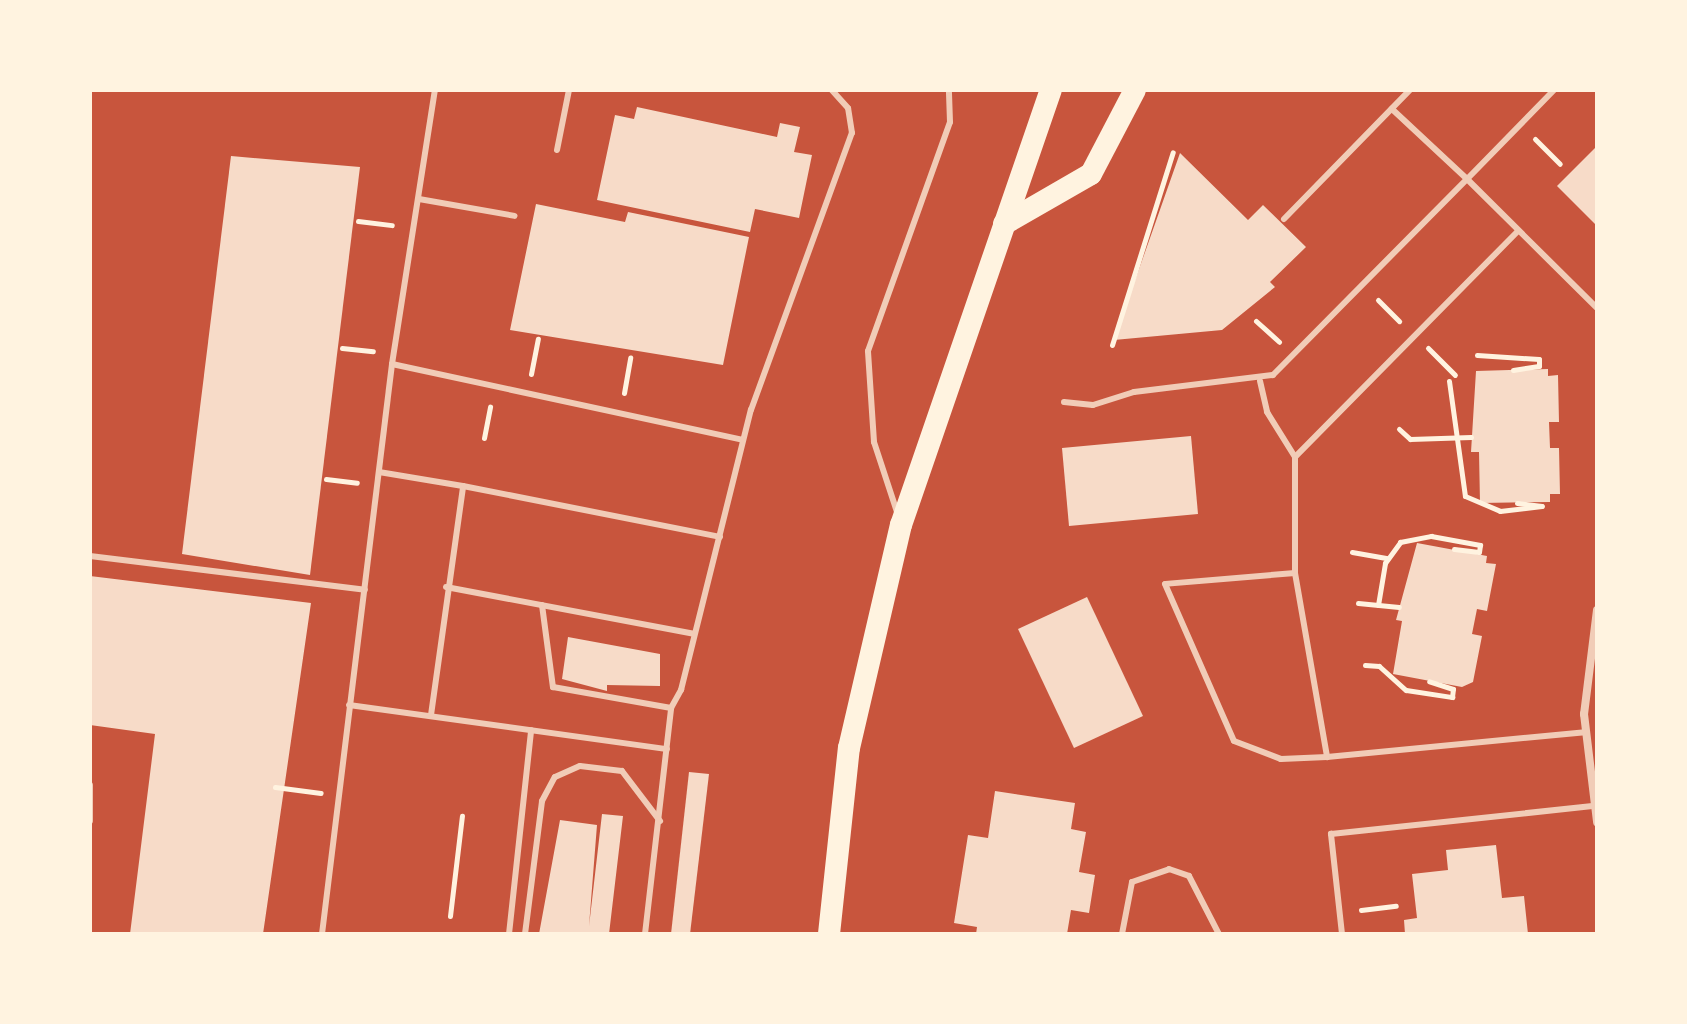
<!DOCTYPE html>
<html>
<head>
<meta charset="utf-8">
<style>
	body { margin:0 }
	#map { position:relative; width:1687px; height:1024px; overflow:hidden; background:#c8553d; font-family:"Zilla Slab",serif }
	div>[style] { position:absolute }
	.building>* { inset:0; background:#f7dbc8 }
	.path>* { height:5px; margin:-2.5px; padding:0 2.5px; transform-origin:2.5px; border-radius:2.5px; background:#fff3e0 }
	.service>* { height:6px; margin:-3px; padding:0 3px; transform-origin:3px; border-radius:3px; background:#f1ccb7 }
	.minor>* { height:8px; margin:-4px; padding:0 4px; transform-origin:4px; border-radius:4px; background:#f1ccb7 }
	.trunk>* { height:22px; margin:-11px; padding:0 11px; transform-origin:11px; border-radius:11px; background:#fff3e0 }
	span { translate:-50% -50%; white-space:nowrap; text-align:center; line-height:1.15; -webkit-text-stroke:6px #fff3e0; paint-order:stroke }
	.frame { position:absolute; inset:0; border:92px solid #fff3e0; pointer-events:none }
</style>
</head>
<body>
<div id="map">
	<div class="building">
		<div style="clip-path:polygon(637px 107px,777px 137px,780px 123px,800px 127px,794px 152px,812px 155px,799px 218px,755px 209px,750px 232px,597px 200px,615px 115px,634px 119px)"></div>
		<div style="clip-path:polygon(1597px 146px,1597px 226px,1557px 186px)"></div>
		<div style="clip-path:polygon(1180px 153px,1248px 220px,1263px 205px,1306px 247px,1270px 282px,1275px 287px,1222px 330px,1114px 340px)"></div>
		<div style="clip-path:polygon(231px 156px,360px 167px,310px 575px,182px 554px)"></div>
		<div style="clip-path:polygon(536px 204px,625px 222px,628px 212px,749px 237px,723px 365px,510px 330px)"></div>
		<div style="clip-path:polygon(1548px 369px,1548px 376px,1558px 375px,1559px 422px,1549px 422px,1550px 448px,1559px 448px,1560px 494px,1550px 494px,1550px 502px,1480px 503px,1479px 452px,1471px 452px,1476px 371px)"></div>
		<div style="clip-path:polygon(1191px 436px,1198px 514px,1069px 526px,1062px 448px)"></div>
		<div style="clip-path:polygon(1417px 543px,1487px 556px,1486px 563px,1496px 564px,1487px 611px,1477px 609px,1472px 634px,1482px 636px,1473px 682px,1462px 687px,1393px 674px,1402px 621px,1396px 620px)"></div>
		<div style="clip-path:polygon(90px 576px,311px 603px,263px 934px,130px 934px,155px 734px,90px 725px)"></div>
		<div style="clip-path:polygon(1087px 597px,1143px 716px,1074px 748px,1018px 629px)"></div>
		<div style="clip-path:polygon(568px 637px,660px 654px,660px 686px,607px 685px,607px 691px,562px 679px)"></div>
		<div style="clip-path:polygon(689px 772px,709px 774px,690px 934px,671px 934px)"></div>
		<div style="clip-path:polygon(995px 791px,1075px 803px,1071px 829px,1086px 832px,1079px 872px,1095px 875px,1089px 913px,1071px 910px,1067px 934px,976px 934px,977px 927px,954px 923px,968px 835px,988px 838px)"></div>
		<div style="clip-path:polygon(602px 814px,623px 816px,609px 934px,539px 934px,560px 820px,597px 825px,589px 926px)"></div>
		<div style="clip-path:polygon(1496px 845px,1502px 898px,1524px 896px,1528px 934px,1405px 934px,1404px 920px,1417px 918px,1412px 874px,1448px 870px,1446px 850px)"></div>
	</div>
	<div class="path">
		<div style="left:1535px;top:139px;width:35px;rotate:45deg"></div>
		<div style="left:358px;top:221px;width:34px;rotate:7deg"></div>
		<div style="left:1378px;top:300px;width:30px;rotate:45deg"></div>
		<div style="left:1256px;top:321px;width:31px;rotate:42deg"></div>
		<div style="left:1112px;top:345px;width:202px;rotate:-72.5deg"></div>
		<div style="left:342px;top:348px;width:31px;rotate:6deg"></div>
		<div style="left:1428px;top:348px;width:38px;rotate:45deg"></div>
		<div style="left:1477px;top:355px;width:62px;rotate:3.7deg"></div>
		<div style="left:1539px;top:359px;width:7px;rotate:90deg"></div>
		<div style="left:1513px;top:370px;width:26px;rotate:-9deg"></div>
		<div style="left:531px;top:374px;width:36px;rotate:-79deg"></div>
		<div style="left:1449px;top:381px;width:116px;rotate:82.1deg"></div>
		<div style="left:1465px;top:496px;width:38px;rotate:23deg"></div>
		<div style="left:1500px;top:511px;width:42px;rotate:-6.8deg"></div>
		<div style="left:624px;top:393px;width:36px;rotate:-80deg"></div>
		<div style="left:1399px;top:429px;width:15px;rotate:42deg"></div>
		<div style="left:1410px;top:439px;width:61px;rotate:-1.9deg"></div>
		<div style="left:484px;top:438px;width:32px;rotate:-79deg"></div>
		<div style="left:326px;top:479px;width:31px;rotate:7deg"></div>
		<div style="left:1517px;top:503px;width:25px;rotate:7deg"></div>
		<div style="left:1454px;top:549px;width:25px;rotate:7deg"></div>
		<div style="left:1352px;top:552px;width:36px;rotate:10deg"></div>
		<div style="left:1358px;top:603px;width:41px;rotate:5.6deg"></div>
		<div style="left:1378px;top:605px;width:43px;rotate:-80.5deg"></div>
		<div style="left:1385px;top:563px;width:26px;rotate:-54deg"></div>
		<div style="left:1400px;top:542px;width:32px;rotate:-11deg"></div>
		<div style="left:1431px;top:536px;width:50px;rotate:10.4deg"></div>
		<div style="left:1480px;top:545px;width:7px;rotate:98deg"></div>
		<div style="left:1365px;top:665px;width:14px;rotate:4deg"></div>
		<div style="left:1379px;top:666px;width:36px;rotate:42deg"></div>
		<div style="left:1406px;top:690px;width:47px;rotate:8.7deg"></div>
		<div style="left:1452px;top:697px;width:8px;rotate:-83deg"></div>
		<div style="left:1453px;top:689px;width:25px;rotate:-162deg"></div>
		<div style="left:275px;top:787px;width:46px;rotate:7.4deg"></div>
		<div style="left:1361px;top:910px;width:35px;rotate:-7deg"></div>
		<div style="left:450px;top:916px;width:101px;rotate:-83.2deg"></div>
	</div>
	<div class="service">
		<div style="left:1554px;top:90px;width:124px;rotate:134.3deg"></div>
		<div style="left:1467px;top:179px;width:183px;rotate:44.8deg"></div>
		<div style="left:557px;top:150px;width:61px;rotate:-78.7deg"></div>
		<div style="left:419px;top:199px;width:97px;rotate:10deg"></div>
		<div style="left:1284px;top:219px;width:180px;rotate:-45.7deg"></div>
		<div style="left:1518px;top:231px;width:317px;rotate:134.6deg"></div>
		<div style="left:1295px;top:457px;width:116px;rotate:90deg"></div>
		<div style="left:1295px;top:573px;width:187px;rotate:80.1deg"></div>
		<div style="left:1327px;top:757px;width:259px;rotate:-5.5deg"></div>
		<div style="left:392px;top:364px;width:359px;rotate:12.2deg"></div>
		<div style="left:1260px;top:381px;width:32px;rotate:77deg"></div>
		<div style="left:1267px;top:412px;width:53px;rotate:58.1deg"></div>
		<div style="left:1064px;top:402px;width:29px;rotate:6deg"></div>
		<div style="left:1093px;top:405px;width:43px;rotate:-17.6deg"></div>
		<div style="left:1134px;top:392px;width:140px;rotate:-7deg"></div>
		<div style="left:1273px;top:375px;width:276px;rotate:-45.3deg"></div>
		<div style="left:1467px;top:179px;width:103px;rotate:-137deg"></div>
		<div style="left:379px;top:472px;width:85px;rotate:9.5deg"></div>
		<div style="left:898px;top:515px;width:77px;rotate:-108.2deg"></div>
		<div style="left:874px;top:442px;width:91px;rotate:-93.8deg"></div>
		<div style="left:868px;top:351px;width:243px;rotate:-70.3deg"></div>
		<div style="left:950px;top:122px;width:32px;rotate:-92deg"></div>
		<div style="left:90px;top:556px;width:277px;rotate:7deg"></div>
		<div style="left:1295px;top:573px;width:130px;rotate:175.2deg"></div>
		<div style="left:1165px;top:584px;width:171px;rotate:66.3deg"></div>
		<div style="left:1234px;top:741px;width:50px;rotate:21deg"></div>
		<div style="left:1281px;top:759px;width:46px;rotate:-2.5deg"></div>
		<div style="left:446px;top:587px;width:252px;rotate:10.7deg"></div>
		<div style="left:542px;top:605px;width:83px;rotate:82.4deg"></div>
		<div style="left:553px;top:687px;width:120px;rotate:10.1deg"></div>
		<div style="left:349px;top:705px;width:321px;rotate:7.9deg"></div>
		<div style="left:431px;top:715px;width:231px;rotate:-82deg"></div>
		<div style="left:463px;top:486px;width:262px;rotate:11.2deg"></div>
		<div style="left:90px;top:785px;width:36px;rotate:90deg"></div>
		<div style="left:322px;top:934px;width:574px;rotate:-83deg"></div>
		<div style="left:392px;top:364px;width:277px;rotate:-81.1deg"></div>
		<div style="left:509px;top:934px;width:205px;rotate:-83.8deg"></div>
		<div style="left:525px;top:934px;width:134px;rotate:-82.7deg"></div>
		<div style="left:542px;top:801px;width:27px;rotate:-62deg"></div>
		<div style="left:555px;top:777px;width:27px;rotate:-24deg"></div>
		<div style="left:580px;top:766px;width:42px;rotate:6.8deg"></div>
		<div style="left:622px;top:771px;width:63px;rotate:52.8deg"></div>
		<div style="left:645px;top:934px;width:227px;rotate:-83.4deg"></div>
		<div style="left:671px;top:708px;width:21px;rotate:-61deg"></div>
		<div style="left:681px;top:690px;width:289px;rotate:-76deg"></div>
		<div style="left:751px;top:410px;width:295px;rotate:-70deg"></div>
		<div style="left:852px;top:133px;width:25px;rotate:-99deg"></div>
		<div style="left:848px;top:108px;width:24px;rotate:-132deg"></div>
		<div style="left:1122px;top:934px;width:53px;rotate:-79.1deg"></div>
		<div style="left:1132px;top:882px;width:39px;rotate:-19deg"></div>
		<div style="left:1169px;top:869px;width:21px;rotate:19deg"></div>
		<div style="left:1189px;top:876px;width:65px;rotate:62.7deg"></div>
		<div style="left:1342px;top:934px;width:101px;rotate:-96.3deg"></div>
		<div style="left:1331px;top:834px;width:263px;rotate:-6.1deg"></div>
	</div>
	<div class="minor">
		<div style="left:1597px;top:610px;width:105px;rotate:97.1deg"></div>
		<div style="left:1584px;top:714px;width:109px;rotate:83.1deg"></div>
	</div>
	<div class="trunk">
		<div style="left:1004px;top:224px;width:100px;rotate:-29.9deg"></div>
		<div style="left:1091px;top:174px;width:95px;rotate:-62.4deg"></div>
		<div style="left:829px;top:934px;width:187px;rotate:-83.9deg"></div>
		<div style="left:849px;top:748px;width:229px;rotate:-76.9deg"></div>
		<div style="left:901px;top:525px;width:460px;rotate:-71deg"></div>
	</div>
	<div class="frame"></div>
</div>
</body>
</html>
